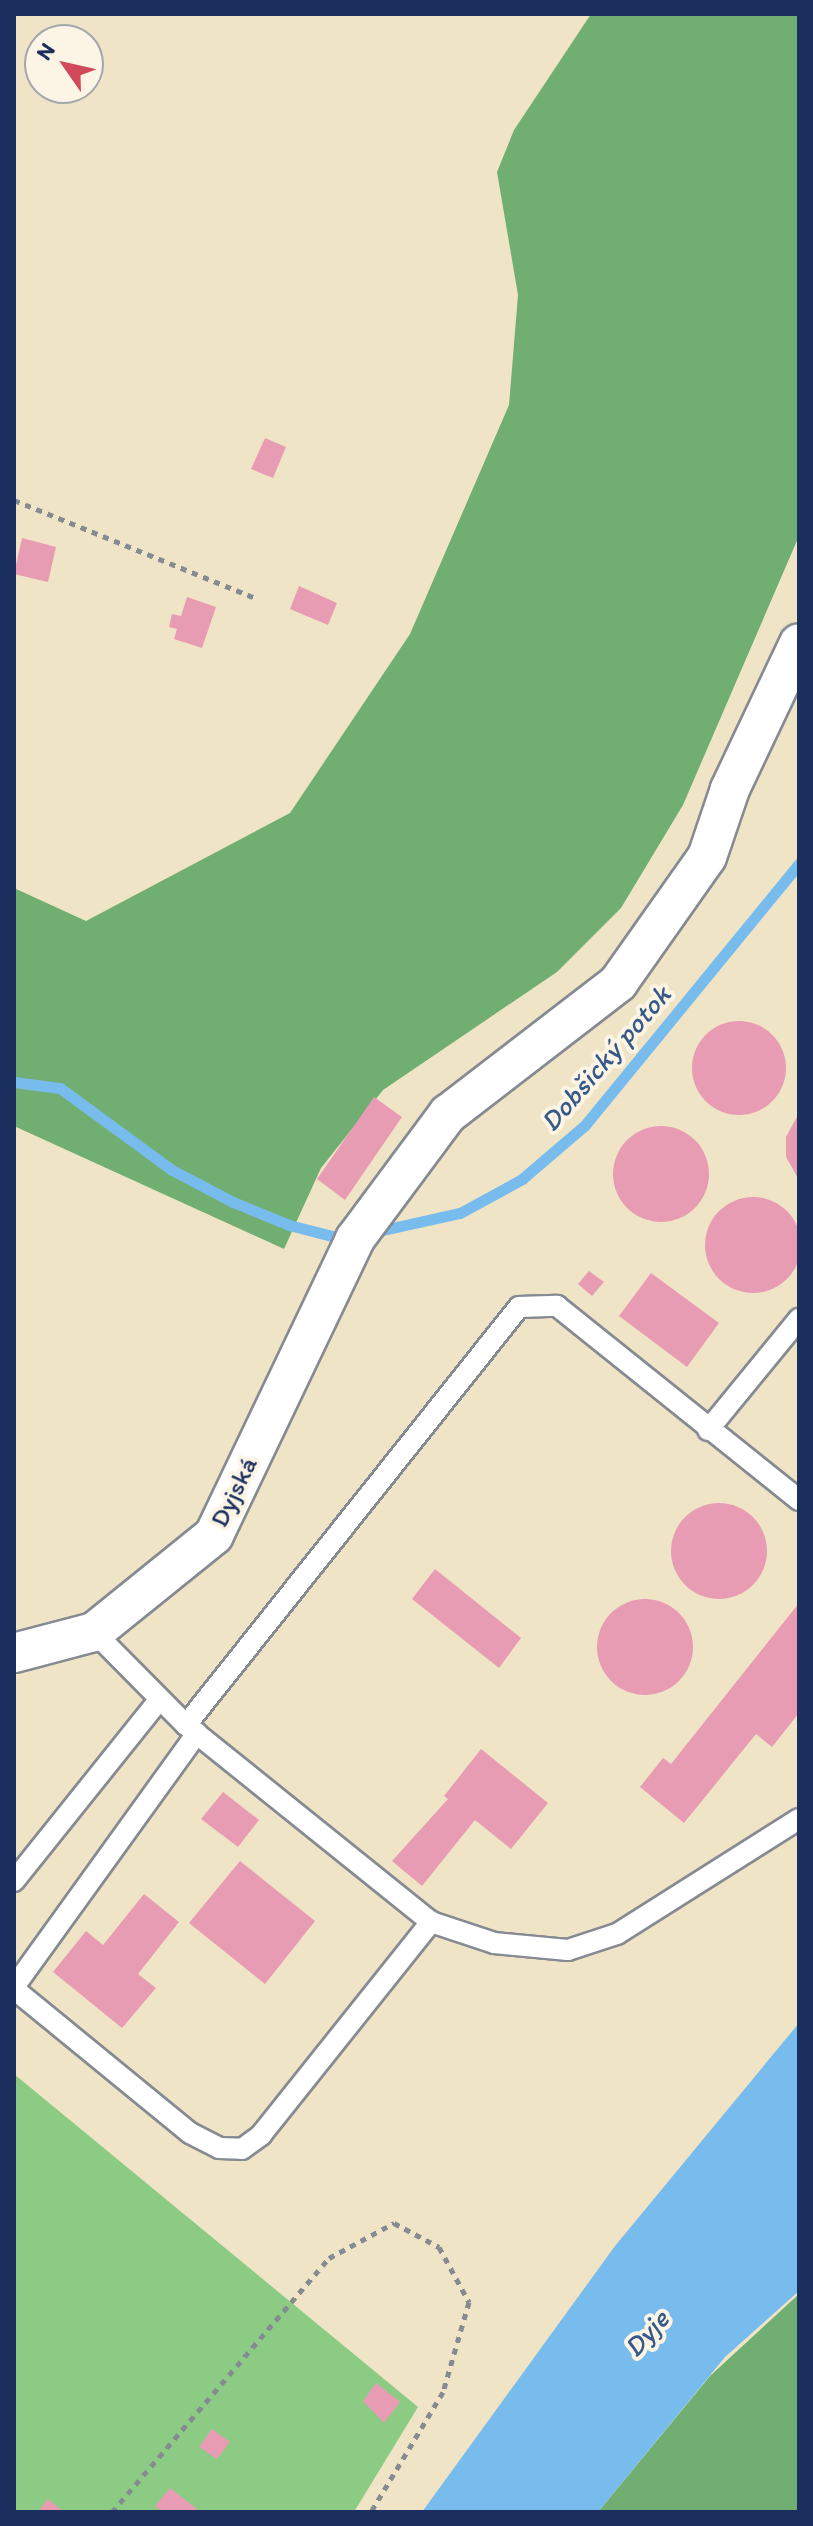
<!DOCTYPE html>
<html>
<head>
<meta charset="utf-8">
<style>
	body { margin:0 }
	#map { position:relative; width:813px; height:2526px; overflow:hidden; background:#f0e4c6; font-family:Itim,sans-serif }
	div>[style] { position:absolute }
	.green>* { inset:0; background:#8bcb83 }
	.forest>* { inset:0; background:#70af71 }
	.water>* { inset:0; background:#78bbed }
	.stream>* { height:11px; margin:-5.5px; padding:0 5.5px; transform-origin:5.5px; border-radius:5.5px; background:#78bbed }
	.building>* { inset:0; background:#e89cb4 }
	.round { border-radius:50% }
	.path>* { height:5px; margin-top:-2.5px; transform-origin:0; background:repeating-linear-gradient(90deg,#868a92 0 6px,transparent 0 12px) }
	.roads { filter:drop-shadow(2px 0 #868a92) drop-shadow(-2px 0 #868a92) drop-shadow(0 2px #868a92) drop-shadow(0 -2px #868a92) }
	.service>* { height:20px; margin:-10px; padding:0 10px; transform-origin:10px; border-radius:10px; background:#fff }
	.minor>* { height:38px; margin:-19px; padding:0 19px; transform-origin:19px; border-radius:19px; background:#fff }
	span { translate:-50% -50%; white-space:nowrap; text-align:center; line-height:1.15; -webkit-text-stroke:8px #fcf5e5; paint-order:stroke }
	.street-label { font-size:26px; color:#1b2f5e }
	.water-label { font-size:28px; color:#375989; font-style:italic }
	.frame { position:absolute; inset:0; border:16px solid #1b2f5e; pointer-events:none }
	.north { position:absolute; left:24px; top:24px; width:80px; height:80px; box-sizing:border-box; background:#fcf5e5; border:2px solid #a2a6af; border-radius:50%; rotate:304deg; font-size:22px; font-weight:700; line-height:32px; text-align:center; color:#1b2f5e }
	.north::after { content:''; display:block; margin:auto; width:28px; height:36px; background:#d1495b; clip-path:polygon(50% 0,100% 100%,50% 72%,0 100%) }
</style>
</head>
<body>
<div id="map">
	<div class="green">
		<div style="clip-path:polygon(14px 2074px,418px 2407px,354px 2512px,14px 2512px)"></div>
	</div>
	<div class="forest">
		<div style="clip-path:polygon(591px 14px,799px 14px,799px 536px,683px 805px,621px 908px,557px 972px,383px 1090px,321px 1168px,284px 1249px,14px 1126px,14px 888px,86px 921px,290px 813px,410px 634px,509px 405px,518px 295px,497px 172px,514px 130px)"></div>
		<div style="clip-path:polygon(799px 2294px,799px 2512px,598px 2512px,710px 2376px)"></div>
	</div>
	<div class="water">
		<div style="clip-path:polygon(799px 2023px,799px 2291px,725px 2357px,598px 2512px,422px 2512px,615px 2246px)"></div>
	</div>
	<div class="stream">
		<div style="left:14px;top:1082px;width:46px;rotate:7.4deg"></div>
		<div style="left:60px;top:1088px;width:139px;rotate:36.2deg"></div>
		<div style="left:172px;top:1170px;width:69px;rotate:27.7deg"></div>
		<div style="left:233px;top:1202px;width:61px;rotate:22.3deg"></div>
		<div style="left:289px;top:1225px;width:49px;rotate:14.3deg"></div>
		<div style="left:336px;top:1237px;width:13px;rotate:-9deg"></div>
		<div style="left:374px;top:1232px;width:88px;rotate:-12.5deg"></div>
		<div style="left:460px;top:1213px;width:71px;rotate:-28.7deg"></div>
		<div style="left:522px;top:1179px;width:83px;rotate:-40.6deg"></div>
		<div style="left:585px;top:1125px;width:338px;rotate:-50.7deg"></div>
	</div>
	<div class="building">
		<div style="clip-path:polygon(265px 438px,286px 447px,273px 478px,251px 469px)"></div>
		<div style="clip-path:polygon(22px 538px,56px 547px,48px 582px,14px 574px)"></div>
		<div style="clip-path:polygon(299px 586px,337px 603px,328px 625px,290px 609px)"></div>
		<div style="clip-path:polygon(187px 597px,216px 607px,202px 648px,174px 639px,177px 629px,169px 627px,172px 614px,181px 616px)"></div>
		<div class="round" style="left:692px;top:1021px;width:94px;height:94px"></div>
		<div style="clip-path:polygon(374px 1097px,402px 1117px,345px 1200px,317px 1179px)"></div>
		<div style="clip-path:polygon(799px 1113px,799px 1180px,786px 1157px,786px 1137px)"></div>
		<div class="round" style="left:613px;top:1126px;width:96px;height:96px"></div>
		<div class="round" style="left:705px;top:1197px;width:96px;height:96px"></div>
		<div style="clip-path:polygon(589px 1271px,604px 1282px,592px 1296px,578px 1284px)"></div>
		<div style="clip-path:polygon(651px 1273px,719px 1323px,687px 1367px,619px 1316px)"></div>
		<div class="round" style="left:671px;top:1503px;width:96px;height:96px"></div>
		<div style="clip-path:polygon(435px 1569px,521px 1638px,499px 1668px,412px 1599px)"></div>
		<div class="round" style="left:597px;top:1599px;width:96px;height:96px"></div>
		<div style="clip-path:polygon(799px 1603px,799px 1713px,772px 1747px,756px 1734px,684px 1823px,640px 1787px,663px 1758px,671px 1764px)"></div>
		<div style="clip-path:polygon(481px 1749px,548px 1803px,511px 1849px,475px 1820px,422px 1886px,392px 1861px,448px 1799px,444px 1796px)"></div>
		<div style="clip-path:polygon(223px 1792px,259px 1820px,238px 1847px,201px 1819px)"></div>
		<div style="clip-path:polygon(240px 1861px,315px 1921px,265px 1984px,189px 1923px)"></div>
		<div style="clip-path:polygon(144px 1894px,179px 1922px,138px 1974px,156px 1988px,122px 2028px,53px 1972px,86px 1931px,103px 1945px)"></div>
		<div style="clip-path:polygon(376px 2383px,400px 2402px,384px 2423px,363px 2401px)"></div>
		<div style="clip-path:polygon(212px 2429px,230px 2442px,217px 2459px,199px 2447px)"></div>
		<div style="clip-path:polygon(170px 2488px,197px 2509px,194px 2512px,163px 2512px,155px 2506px)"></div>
		<div style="clip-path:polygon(48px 2499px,64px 2512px,38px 2512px)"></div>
	</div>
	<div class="path">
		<div style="left:14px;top:500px;width:263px;rotate:22.1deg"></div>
		<div style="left:112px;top:2512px;width:334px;rotate:-49.5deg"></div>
		<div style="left:329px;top:2258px;width:74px;rotate:-28.3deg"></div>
		<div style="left:394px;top:2223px;width:51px;rotate:28.1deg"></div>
		<div style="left:439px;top:2247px;width:63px;rotate:61.4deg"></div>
		<div style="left:469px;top:2302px;width:94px;rotate:106.1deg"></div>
		<div style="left:443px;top:2392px;width:140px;rotate:121deg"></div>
	</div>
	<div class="roads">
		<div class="service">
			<div style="left:708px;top:1430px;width:144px;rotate:-50.7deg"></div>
			<div style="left:94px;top:1632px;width:131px;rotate:45.3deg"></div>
			<div style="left:186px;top:1725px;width:534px;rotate:-51.46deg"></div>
			<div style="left:519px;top:1307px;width:38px;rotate:-2deg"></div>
			<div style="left:557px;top:1306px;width:310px;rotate:38.7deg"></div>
			<div style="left:14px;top:1881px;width:231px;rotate:-51.3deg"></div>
			<div style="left:431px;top:1922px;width:66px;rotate:18.4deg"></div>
			<div style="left:494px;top:1943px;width:74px;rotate:5.4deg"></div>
			<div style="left:568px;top:1950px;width:52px;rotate:-18.1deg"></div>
			<div style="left:617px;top:1934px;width:215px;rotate:-32.3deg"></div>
			<div style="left:14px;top:1987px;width:313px;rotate:-54.2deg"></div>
			<div style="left:14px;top:1989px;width:227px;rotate:39.3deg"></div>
			<div style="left:190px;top:2133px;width:33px;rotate:27deg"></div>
			<div style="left:219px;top:2148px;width:23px;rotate:2deg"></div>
			<div style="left:242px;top:2149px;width:24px;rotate:-36deg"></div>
			<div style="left:261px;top:2135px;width:273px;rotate:-51.4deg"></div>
			<div style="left:431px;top:1922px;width:314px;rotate:-141.2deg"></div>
		</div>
		<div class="minor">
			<div style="left:14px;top:1653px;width:83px;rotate:-14.7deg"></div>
			<div style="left:94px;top:1632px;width:154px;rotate:-38.9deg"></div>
			<div style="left:214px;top:1535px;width:328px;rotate:-64.5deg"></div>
			<div style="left:355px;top:1239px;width:156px;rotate:-53.4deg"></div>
			<div style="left:448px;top:1114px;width:215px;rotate:-37.6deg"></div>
			<div style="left:618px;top:983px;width:154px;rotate:-54.8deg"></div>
			<div style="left:707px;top:857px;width:72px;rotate:-71.3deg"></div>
			<div style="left:730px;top:789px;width:161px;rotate:-64.7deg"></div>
		</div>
	</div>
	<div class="street-label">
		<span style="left:234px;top:1492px;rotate:-64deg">Dyjská</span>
	</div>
	<div class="water-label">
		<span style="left:605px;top:1058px;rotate:-49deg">Dobšický potok</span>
		<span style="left:646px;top:2333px;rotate:-48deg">Dyje</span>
	</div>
	<div class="frame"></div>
	<div class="north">N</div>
</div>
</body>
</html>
